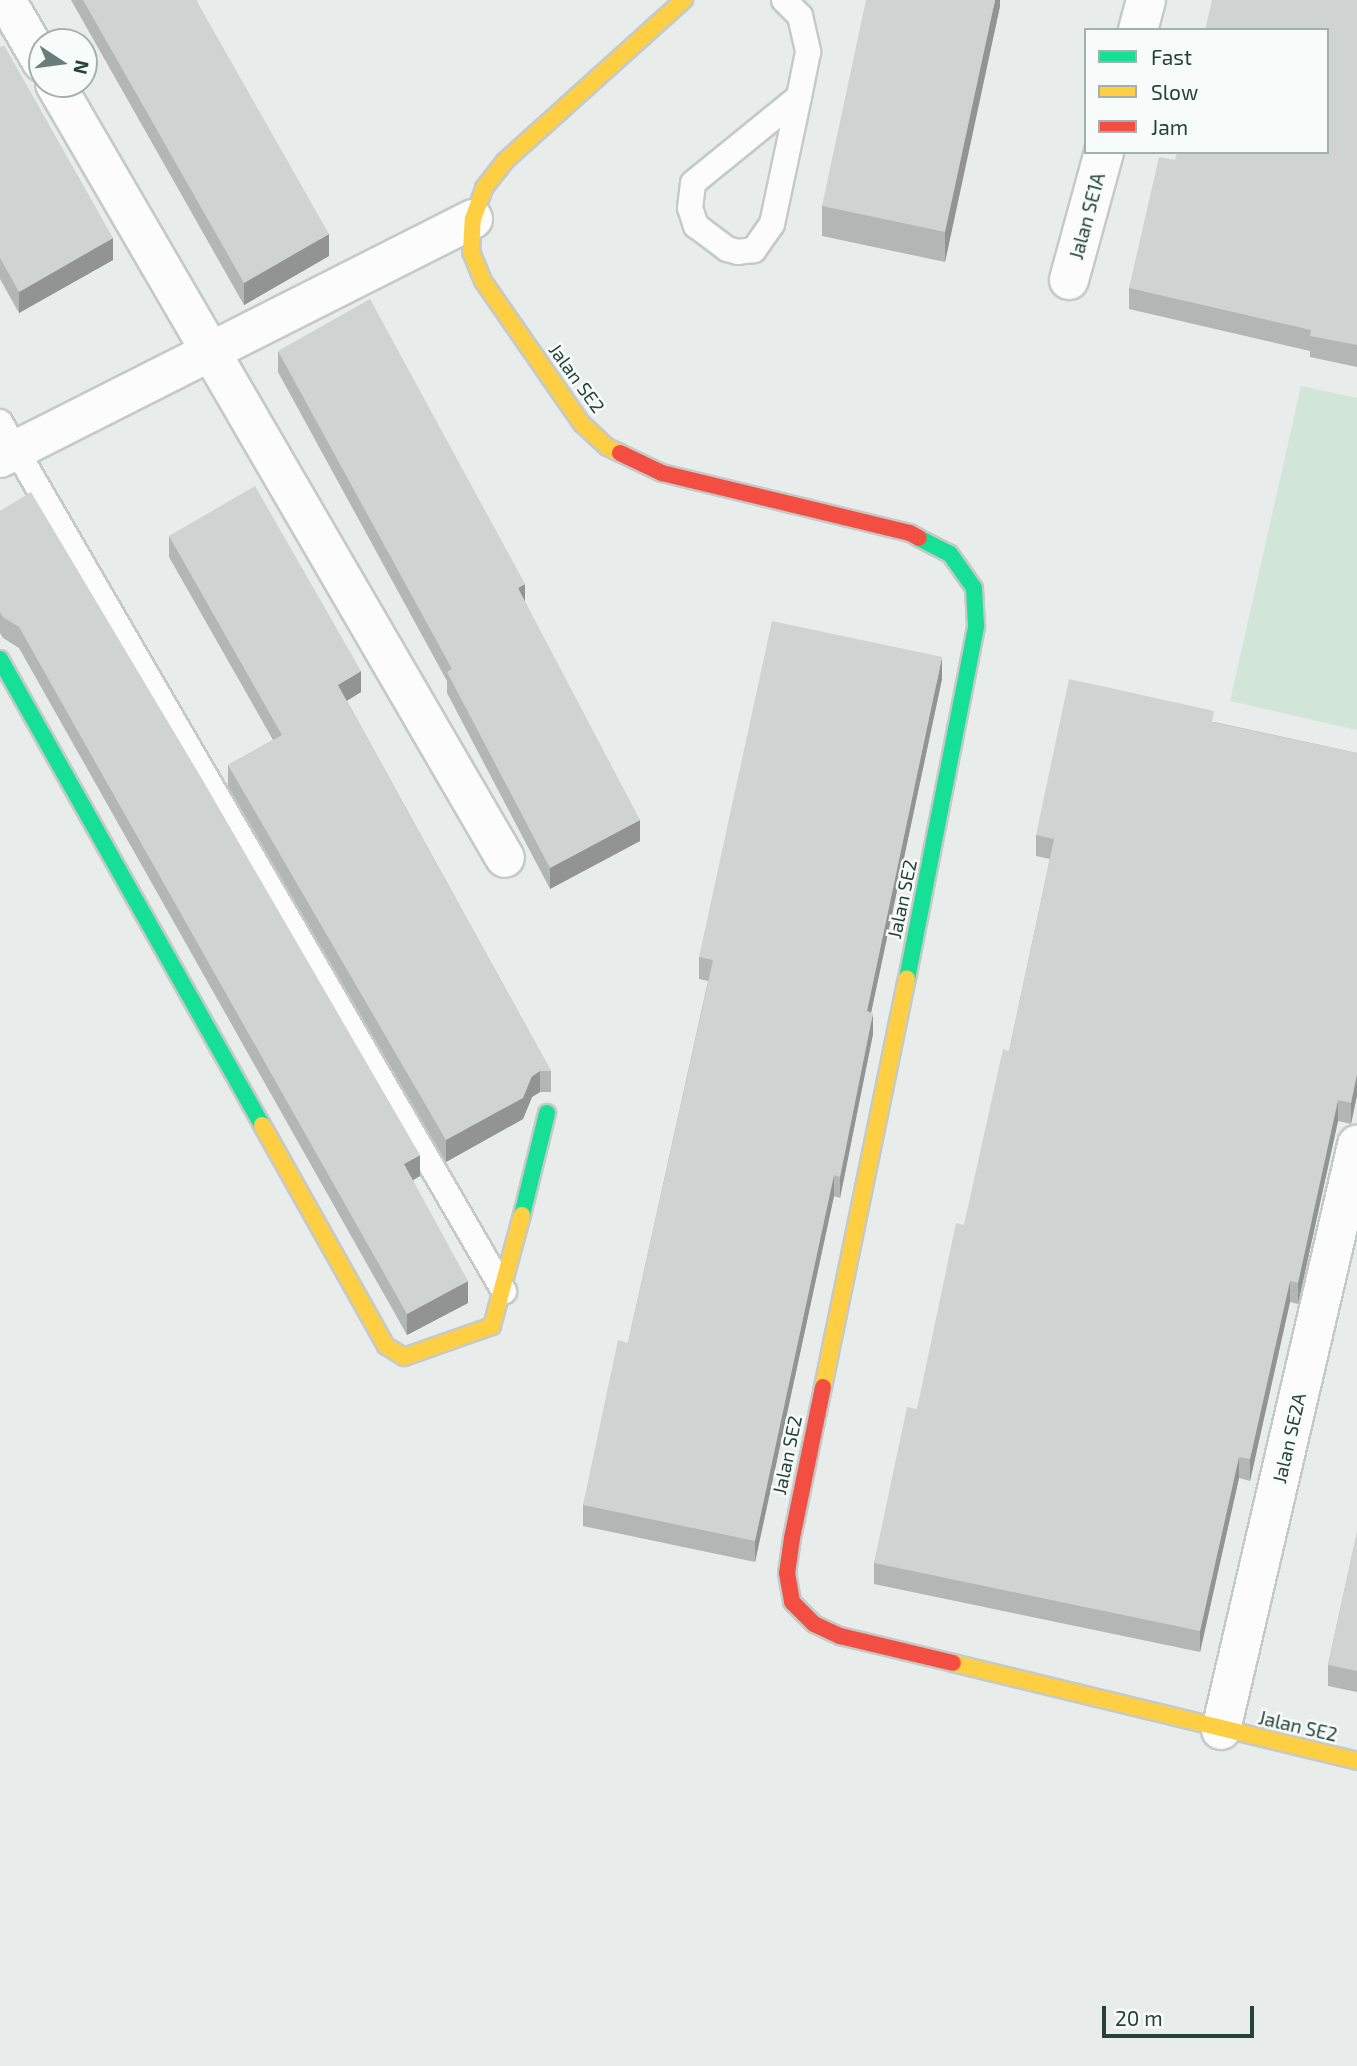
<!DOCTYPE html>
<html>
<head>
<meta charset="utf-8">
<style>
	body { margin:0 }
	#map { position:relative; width:1357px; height:2066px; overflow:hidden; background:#e8edeb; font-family:"Exo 2",sans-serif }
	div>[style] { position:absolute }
	.green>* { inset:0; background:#d1e6d8 }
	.roads { filter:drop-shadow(2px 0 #c5cac8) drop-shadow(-2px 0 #c5cac8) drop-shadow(0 2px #c5cac8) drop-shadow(0 -2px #c5cac8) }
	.lane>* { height:24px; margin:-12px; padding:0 12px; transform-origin:12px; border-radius:12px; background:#fcfcfc }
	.street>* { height:38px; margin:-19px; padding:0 19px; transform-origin:19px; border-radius:19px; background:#fcfcfc }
	.fast>* { height:16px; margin:-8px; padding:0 8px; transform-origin:8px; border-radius:8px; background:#16e098 }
	.slow>* { height:16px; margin:-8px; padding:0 8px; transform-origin:8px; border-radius:8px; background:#ffcf43 }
	.jam>* { height:16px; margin:-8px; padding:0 8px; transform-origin:8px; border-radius:8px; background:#f24e42 }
	.wall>* { inset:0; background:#b2b6b5 }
	.shaded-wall>* { inset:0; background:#919493 }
	.building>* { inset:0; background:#cfd4d2 }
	span { translate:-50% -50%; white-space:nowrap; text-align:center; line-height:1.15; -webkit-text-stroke:5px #f7fbf9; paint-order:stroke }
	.street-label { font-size:19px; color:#24423a }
	.legend { position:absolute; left:1084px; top:28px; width:245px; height:126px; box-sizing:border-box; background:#f7fbf9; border:2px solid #a3b1ad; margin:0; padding:9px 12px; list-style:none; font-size:21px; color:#24423a }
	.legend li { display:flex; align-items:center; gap:14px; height:35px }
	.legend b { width:35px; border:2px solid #a3b1ad }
	.north { position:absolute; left:28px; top:28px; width:70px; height:70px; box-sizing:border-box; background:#f7fbf9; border:2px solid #a3b1ad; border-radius:50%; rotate:103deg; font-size:19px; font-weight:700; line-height:28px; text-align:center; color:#24423a }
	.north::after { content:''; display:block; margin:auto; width:24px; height:32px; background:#697e78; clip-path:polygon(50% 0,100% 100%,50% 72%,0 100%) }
	.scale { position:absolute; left:1102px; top:2006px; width:152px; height:32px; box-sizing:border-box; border:4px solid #24423a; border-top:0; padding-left:9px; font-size:21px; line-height:24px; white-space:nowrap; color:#24423a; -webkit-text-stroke:5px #f7fbf9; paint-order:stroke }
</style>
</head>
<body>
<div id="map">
	<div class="green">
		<div style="clip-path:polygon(1301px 386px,1357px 398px,1357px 730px,1230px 701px)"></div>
	</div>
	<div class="roads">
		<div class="lane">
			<div style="left:784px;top:0;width:23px;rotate:45deg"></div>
			<div style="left:800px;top:16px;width:37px;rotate:77deg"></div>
			<div style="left:808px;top:52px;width:46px;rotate:101.3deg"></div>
			<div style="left:799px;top:97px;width:130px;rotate:102deg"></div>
			<div style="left:772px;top:224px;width:32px;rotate:125deg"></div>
			<div style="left:754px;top:250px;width:16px;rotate:173deg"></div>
			<div style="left:738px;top:252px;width:11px;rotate:-165deg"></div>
			<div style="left:727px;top:249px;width:39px;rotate:-143deg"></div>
			<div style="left:696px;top:226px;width:19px;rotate:-108deg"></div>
			<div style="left:690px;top:208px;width:25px;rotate:-83deg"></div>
			<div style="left:693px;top:183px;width:136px;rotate:-39.1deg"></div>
			<div style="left:0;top:422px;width:1005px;rotate:59.89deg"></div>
		</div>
		<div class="street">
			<div style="left:6px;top:0;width:72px;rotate:59.9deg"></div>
			<div style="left:1138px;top:30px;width:31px;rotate:-75deg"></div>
			<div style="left:55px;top:84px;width:895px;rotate:59.83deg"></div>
			<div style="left:1069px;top:280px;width:133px;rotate:-74.7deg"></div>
			<div style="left:0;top:458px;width:530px;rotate:-26.81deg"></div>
			<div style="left:1221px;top:1730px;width:601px;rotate:-76.91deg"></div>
		</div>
		<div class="fast">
			<div style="left:0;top:659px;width:535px;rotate:60.65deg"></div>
			<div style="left:907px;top:979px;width:360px;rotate:-78.9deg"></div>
			<div style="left:976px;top:626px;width:38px;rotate:-93deg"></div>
			<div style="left:974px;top:588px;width:42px;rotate:-125.2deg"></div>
			<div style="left:950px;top:554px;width:35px;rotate:-153deg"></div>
			<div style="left:522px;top:1215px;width:105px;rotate:-76.2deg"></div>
		</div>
		<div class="slow">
			<div style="left:620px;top:453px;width:14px;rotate:-155deg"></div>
			<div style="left:607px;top:447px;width:34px;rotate:-137deg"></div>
			<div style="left:582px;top:424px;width:174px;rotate:-124.7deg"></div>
			<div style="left:483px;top:281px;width:31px;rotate:-112deg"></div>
			<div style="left:471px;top:252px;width:33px;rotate:-87deg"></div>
			<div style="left:473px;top:219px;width:33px;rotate:-70deg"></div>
			<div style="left:484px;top:188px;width:34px;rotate:-52deg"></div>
			<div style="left:505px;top:161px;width:241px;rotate:-42deg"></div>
			<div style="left:262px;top:1125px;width:253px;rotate:60.7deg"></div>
			<div style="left:386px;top:1346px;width:21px;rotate:31deg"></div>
			<div style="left:404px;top:1357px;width:93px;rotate:-19.4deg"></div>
			<div style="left:492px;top:1326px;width:115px;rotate:-74.9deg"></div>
			<div style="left:823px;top:1387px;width:417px;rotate:-78.4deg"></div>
			<div style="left:953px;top:1663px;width:416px;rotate:13.6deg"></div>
		</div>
		<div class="jam">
			<div style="left:620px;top:453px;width:47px;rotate:25.5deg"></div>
			<div style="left:662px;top:473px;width:255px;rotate:13.6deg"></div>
			<div style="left:910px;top:533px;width:10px;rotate:29deg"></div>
			<div style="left:823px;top:1387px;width:154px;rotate:101.6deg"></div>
			<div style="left:792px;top:1538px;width:35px;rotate:98deg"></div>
			<div style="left:787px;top:1573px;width:29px;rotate:80deg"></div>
			<div style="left:792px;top:1602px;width:31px;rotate:45deg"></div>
			<div style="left:814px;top:1624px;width:29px;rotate:25deg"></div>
			<div style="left:840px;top:1636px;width:116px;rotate:13.4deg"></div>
		</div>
	</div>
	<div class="wall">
		<div style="clip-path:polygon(71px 0,196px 0,329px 256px,244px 305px)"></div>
		<div style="clip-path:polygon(1000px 0,1000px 6px,945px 262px,822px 236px,822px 206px)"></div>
		<div style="clip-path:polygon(1357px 0,1357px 367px,1310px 357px,1310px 351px,1129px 309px,1129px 288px,1175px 160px)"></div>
		<div style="clip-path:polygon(0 47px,113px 260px,19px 313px,0 279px)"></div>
		<div style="clip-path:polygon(278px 351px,525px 602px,640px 841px,550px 889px,447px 693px,447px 681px,278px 372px)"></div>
		<div style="clip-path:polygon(0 511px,420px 1176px,413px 1180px,468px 1303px,407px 1335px,19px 648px,3px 638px,0 633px)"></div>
		<div style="clip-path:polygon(169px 536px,361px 692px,347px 701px,551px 1071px,551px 1092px,540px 1092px,532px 1097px,523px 1119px,446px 1162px,228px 786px,228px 765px,273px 740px,169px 557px)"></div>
		<div style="clip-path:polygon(942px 679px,871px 1012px,873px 1034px,840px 1198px,834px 1196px,755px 1562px,583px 1526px,583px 1505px,628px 1343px,708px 981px,699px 979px,699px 957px)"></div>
		<div style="clip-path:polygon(1214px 722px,1357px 753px,1357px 1095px,1351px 1124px,1338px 1121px,1298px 1304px,1290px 1302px,1250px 1481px,1239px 1478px,1200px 1652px,874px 1584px,874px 1563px,917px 1409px,1009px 1051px,1050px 859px,1036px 856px,1036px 835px)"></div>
		<div style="clip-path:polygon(1357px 1532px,1357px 1692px,1328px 1686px,1328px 1665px)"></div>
	</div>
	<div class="shaded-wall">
		<div style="clip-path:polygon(995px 0,1000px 0,1000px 6px,945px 262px,945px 232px)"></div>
		<div style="clip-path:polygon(329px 234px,329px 256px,244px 305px,244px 283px)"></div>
		<div style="clip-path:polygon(113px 238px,113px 260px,19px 313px,19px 292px)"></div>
		<div style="clip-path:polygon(525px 584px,525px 605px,518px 588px)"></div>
		<div style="clip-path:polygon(942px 657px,942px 679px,867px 1032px,867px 1011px)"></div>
		<div style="clip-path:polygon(361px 671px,361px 692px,338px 706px,338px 685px)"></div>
		<div style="clip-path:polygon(640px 820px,640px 841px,550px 889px,550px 868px)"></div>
		<div style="clip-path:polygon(873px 1013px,873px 1034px,840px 1198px,840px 1177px)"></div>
		<div style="clip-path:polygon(540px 1071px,540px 1092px,532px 1097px,523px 1119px,446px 1162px,446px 1140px)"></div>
		<div style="clip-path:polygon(1357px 1074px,1357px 1095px,1351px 1124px,1351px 1103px)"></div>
		<div style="clip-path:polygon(1338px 1100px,1338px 1121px,1298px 1304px,1298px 1283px)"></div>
		<div style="clip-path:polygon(420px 1155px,420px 1176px,404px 1185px,404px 1164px)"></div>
		<div style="clip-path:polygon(834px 1175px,834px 1196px,755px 1562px,755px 1541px)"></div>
		<div style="clip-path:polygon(468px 1281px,468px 1303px,407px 1335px,407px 1314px)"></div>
		<div style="clip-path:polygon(1290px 1281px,1290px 1302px,1250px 1481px,1250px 1459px)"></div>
		<div style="clip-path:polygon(1239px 1457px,1239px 1478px,1200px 1652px,1200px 1631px)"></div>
	</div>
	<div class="building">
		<div style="clip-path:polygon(83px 0,196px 0,329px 234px,244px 283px)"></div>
		<div style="clip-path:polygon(866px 0,995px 0,945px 232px,822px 206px)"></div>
		<div style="clip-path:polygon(1212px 0,1357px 0,1357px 345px,1310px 336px,1311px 330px,1129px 288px,1159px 157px,1175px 160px,1177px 152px,1327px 152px,1327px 30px,1205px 30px)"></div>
		<div style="clip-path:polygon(4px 45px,113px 238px,19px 292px,0 258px,0 47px)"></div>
		<div style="clip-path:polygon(370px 299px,525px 584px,518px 588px,640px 820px,550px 868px,447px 672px,452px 669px,278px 351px)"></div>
		<div style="clip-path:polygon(255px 486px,361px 671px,338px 685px,551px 1071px,540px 1071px,532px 1076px,523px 1098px,446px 1140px,228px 765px,282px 735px,169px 536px)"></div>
		<div style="clip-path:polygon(31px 492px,202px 779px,420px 1155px,404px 1164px,468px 1281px,407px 1314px,19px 627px,3px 617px,0 612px,0 511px)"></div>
		<div style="clip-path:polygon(772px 621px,942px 657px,867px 1011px,873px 1013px,840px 1177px,834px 1175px,755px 1541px,583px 1505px,618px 1340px,628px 1343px,713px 960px,699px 957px)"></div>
		<div style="clip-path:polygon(1069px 679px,1214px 711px,1212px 722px,1357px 753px,1357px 1074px,1351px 1103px,1338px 1100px,1298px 1283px,1290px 1281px,1250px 1459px,1239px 1457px,1200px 1631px,874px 1563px,907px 1407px,917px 1409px,956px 1223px,964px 1225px,1003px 1049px,1009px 1051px,1054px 839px,1036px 835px)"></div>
		<div style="clip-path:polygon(1357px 1532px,1357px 1671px,1328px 1665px)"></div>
	</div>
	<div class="street-label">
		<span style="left:1087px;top:216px;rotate:-75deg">Jalan SE1A</span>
		<span style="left:577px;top:378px;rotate:54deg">Jalan SE2</span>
		<span style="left:902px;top:899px;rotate:-78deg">Jalan SE2</span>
		<span style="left:1289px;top:1438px;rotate:-77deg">Jalan SE2A</span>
		<span style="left:787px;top:1455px;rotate:-78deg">Jalan SE2</span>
		<span style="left:1298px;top:1726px;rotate:13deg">Jalan SE2</span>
	</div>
	<ul class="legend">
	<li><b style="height:9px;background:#16e098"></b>Fast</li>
	<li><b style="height:9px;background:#ffcf43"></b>Slow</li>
	<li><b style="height:9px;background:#f24e42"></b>Jam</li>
	</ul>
	<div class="north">N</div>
	<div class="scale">20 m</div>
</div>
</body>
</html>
